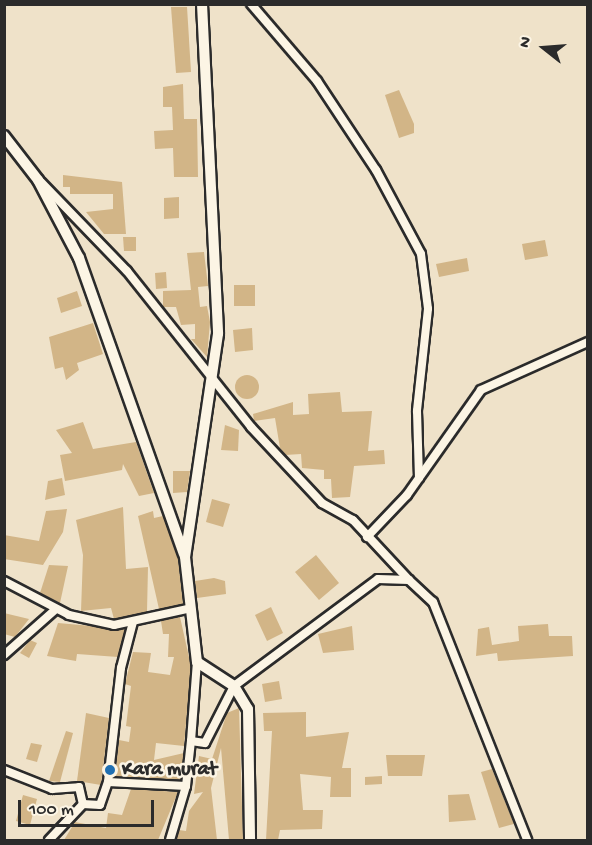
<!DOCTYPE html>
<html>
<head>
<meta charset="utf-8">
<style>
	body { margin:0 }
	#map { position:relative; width:592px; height:845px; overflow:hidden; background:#efe2c9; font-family:"Gochi Hand",sans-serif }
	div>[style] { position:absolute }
	.building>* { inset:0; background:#d2b587 }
	.round { border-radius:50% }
	.roads { filter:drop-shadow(2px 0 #2b2b2b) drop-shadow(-2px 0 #2b2b2b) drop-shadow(0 2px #2b2b2b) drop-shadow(0 -2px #2b2b2b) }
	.street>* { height:8px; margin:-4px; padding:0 4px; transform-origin:4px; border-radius:4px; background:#fcf5e5 }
	.secondary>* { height:10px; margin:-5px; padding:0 5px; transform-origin:5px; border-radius:5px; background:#fcf5e5 }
	.dots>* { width:16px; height:16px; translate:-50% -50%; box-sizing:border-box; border:3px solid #fcf5e5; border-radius:50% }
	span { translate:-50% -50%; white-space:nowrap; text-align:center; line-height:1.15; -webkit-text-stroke:5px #fcf5e5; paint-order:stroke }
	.poi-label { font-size:20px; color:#2b2b2b; font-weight:700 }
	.left { translate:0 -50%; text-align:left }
	.frame { position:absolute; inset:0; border:6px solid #2b2b2b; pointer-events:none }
	.north { position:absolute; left:514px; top:18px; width:60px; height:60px; -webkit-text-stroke:4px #fcf5e5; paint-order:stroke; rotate:287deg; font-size:16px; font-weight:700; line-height:24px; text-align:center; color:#2b2b2b }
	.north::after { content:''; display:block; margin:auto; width:21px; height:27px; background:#2b2b2b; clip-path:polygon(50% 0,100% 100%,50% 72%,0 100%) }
	.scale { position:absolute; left:18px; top:800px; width:136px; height:27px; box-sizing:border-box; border:3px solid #2b2b2b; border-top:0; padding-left:8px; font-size:18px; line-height:21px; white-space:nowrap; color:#2b2b2b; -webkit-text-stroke:4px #fcf5e5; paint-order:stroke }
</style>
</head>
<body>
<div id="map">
	<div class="building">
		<div style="clip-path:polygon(171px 7px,187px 7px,191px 72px,176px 73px)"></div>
		<div style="clip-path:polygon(183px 84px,184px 119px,197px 119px,198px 177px,174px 177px,173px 148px,155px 149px,154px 131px,173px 130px,172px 107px,163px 107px,163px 87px)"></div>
		<div style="clip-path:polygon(399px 90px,414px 124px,414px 133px,399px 138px,385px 95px)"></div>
		<div style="clip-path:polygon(63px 175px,122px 182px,126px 234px,104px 234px,86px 212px,113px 209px,113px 194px,70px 194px,70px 187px,63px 187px)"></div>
		<div style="clip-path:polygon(179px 197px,179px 218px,164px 219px,164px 198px)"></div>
		<div style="clip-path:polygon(123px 237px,136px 237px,136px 251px,124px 251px)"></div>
		<div style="clip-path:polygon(545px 240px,548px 256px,525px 260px,522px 244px)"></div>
		<div style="clip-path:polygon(204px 252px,208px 286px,198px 287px,200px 307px,207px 306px,210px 322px,207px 357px,191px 339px,195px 339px,195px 324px,181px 325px,176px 307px,163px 307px,163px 291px,191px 290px,187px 253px)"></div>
		<div style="clip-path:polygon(467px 258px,469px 271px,439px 277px,436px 264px)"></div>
		<div style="clip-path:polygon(166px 272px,167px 288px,156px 289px,155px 273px)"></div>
		<div style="clip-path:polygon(234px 285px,255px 285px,255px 306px,234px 306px)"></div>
		<div style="clip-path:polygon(77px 291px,82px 306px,61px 313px,57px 298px)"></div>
		<div style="clip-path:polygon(93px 323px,103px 354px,77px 363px,79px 370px,66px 380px,63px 367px,55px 369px,49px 337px)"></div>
		<div style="clip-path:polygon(252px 328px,253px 350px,235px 352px,233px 330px)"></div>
		<div class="round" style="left:235px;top:375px;width:24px;height:24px"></div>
		<div style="clip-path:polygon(340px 392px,342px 412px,372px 411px,368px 451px,384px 450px,385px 464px,354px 466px,350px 497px,332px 498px,331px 479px,324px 479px,324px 470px,302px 468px,301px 454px,285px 455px,280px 448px,275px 418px,254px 421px,253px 414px,293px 402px,293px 415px,309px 414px,308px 394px)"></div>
		<div style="clip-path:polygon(83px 422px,93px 449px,136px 442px,154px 493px,139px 496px,123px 464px,122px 470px,65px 481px,60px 455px,72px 453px,56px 430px)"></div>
		<div style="clip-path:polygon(225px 425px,239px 430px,238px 451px,221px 450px)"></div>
		<div style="clip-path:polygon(173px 471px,190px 471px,187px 492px,173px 493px)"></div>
		<div style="clip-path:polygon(62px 478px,65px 495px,45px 500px,48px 481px)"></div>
		<div style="clip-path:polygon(212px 499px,230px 504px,223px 527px,206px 522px)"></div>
		<div style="clip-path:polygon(123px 507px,126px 569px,148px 567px,147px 612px,114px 619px,111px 608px,81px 611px,83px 555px,76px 520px)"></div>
		<div style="clip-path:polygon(67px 509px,63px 532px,43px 565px,4px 559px,4px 535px,39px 541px,46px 511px)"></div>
		<div style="clip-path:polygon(153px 511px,154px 518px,163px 516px,178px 558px,183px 604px,159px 609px,138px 516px)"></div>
		<div style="clip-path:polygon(316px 555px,339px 583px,319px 600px,295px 572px)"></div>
		<div style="clip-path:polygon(49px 565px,68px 566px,60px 603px,40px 593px)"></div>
		<div style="clip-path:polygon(214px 578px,225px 581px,226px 594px,197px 598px,195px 581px)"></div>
		<div style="clip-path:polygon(271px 607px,283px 633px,267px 641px,255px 615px)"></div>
		<div style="clip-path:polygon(4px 613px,29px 619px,15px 637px,4px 634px)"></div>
		<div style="clip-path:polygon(180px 617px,191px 666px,184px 746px,156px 743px,154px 760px,184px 753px,181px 780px,115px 776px,119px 740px,129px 742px,131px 727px,126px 726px,131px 686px,125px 684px,133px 652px,151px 653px,148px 672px,170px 675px,174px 657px,168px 657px,169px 634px,163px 634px,161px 621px)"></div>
		<div style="clip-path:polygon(58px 623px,125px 629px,118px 657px,77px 654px,76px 661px,47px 656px)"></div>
		<div style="clip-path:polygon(548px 624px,549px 636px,572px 636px,573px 656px,498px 661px,497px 653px,476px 656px,478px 629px,489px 627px,492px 645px,519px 641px,518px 626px)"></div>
		<div style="clip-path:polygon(352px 626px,354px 650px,323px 653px,318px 634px)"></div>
		<div style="clip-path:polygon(30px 640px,37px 643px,29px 658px,20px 653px)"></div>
		<div style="clip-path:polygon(279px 681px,282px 699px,265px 702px,262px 684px)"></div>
		<div style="clip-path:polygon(239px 708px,243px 840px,229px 840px,221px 748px,211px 788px,217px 840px,176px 840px,179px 830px,186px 831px,189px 811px,203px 792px,194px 794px,199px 756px,212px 759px,227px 713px)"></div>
		<div style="clip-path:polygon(306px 712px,306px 737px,349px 732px,342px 768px,351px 768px,351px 797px,330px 797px,331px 777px,300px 774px,303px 810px,323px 810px,322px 829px,280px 830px,278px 840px,266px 840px,272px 731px,264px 731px,263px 713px)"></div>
		<div style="clip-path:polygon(86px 713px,109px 718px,101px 785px,77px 781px)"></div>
		<div style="clip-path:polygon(66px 731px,73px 733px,60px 782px,49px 781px)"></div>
		<div style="clip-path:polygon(31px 743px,42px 745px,37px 762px,26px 759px)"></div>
		<div style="clip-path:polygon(386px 755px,425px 755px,422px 776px,388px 776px)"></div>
		<div style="clip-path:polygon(492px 769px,514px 824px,499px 828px,481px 772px)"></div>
		<div style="clip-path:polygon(382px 776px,382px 784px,365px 785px,365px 777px)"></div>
		<div style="clip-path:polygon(131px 789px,178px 792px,158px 840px,64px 840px,75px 822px,106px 828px,108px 813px,122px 815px)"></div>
		<div style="clip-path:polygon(469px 794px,476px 820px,449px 822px,448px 795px)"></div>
		<div style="clip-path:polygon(23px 795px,37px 799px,30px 825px,16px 821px)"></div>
	</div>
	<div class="roads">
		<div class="street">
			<div style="left:251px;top:4px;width:101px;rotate:49.4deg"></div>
			<div style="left:317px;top:81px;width:107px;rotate:56.5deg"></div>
			<div style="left:376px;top:170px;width:95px;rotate:61.8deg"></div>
			<div style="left:421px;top:254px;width:55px;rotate:82.7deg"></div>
			<div style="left:428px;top:309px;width:103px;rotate:96.2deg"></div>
			<div style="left:417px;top:411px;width:67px;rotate:88.3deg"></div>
			<div style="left:41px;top:182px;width:124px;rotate:46deg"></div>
			<div style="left:127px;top:271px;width:199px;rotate:51.5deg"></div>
			<div style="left:251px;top:427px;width:104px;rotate:46.9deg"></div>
			<div style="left:322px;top:503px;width:35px;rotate:29deg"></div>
			<div style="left:353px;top:520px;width:82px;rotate:47deg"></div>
			<div style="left:367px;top:537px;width:58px;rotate:-46.4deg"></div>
			<div style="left:407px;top:495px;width:128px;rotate:-54.8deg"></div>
			<div style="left:481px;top:390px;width:117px;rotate:-24.2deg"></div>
			<div style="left:4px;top:581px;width:73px;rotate:27.6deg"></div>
			<div style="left:69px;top:615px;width:46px;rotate:12.5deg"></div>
			<div style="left:114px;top:625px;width:79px;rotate:-12.4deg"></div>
			<div style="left:4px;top:655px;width:69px;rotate:-41.5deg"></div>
			<div style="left:191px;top:741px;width:79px;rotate:-85.7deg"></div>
			<div style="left:4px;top:770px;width:52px;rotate:21.6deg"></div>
			<div style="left:52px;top:789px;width:27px;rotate:-4deg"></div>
			<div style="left:79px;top:787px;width:17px;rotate:77deg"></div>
			<div style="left:108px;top:782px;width:115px;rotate:-83.5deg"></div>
			<div style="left:121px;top:668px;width:48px;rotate:-75.4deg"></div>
			<div style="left:49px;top:840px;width:50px;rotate:-46.6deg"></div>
			<div style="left:83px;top:804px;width:17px;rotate:3deg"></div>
			<div style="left:100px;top:805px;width:24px;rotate:-71deg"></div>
			<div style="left:108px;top:782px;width:78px;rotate:2.9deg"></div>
			<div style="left:186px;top:786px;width:45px;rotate:-83.7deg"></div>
			<div style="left:191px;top:741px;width:14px;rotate:8deg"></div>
			<div style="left:205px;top:743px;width:64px;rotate:-63deg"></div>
			<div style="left:234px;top:686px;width:179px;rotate:-36.6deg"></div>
			<div style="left:378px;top:579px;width:31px;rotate:2deg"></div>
			<div style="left:409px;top:580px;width:33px;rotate:43deg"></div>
			<div style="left:433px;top:602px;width:256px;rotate:68.4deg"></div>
			<div style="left:170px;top:840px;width:56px;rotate:-73.5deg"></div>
		</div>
		<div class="secondary">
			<div style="left:202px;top:4px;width:330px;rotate:87.2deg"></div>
			<div style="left:218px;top:334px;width:225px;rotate:98.4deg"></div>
			<div style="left:185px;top:557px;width:106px;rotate:83.5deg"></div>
			<div style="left:197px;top:662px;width:44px;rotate:33deg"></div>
			<div style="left:234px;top:686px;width:27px;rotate:59deg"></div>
			<div style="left:248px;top:709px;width:131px;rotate:89.1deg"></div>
			<div style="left:4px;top:136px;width:56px;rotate:52.3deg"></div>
			<div style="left:38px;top:180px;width:88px;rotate:62.3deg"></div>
			<div style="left:79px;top:258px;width:314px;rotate:70.5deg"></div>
		</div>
	</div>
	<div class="dots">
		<div style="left:110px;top:770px;background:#1f6fb2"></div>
	</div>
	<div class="poi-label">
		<span class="left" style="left:122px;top:770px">Kara murat</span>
	</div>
	<div class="frame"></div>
	<div class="north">N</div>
	<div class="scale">100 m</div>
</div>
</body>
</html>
